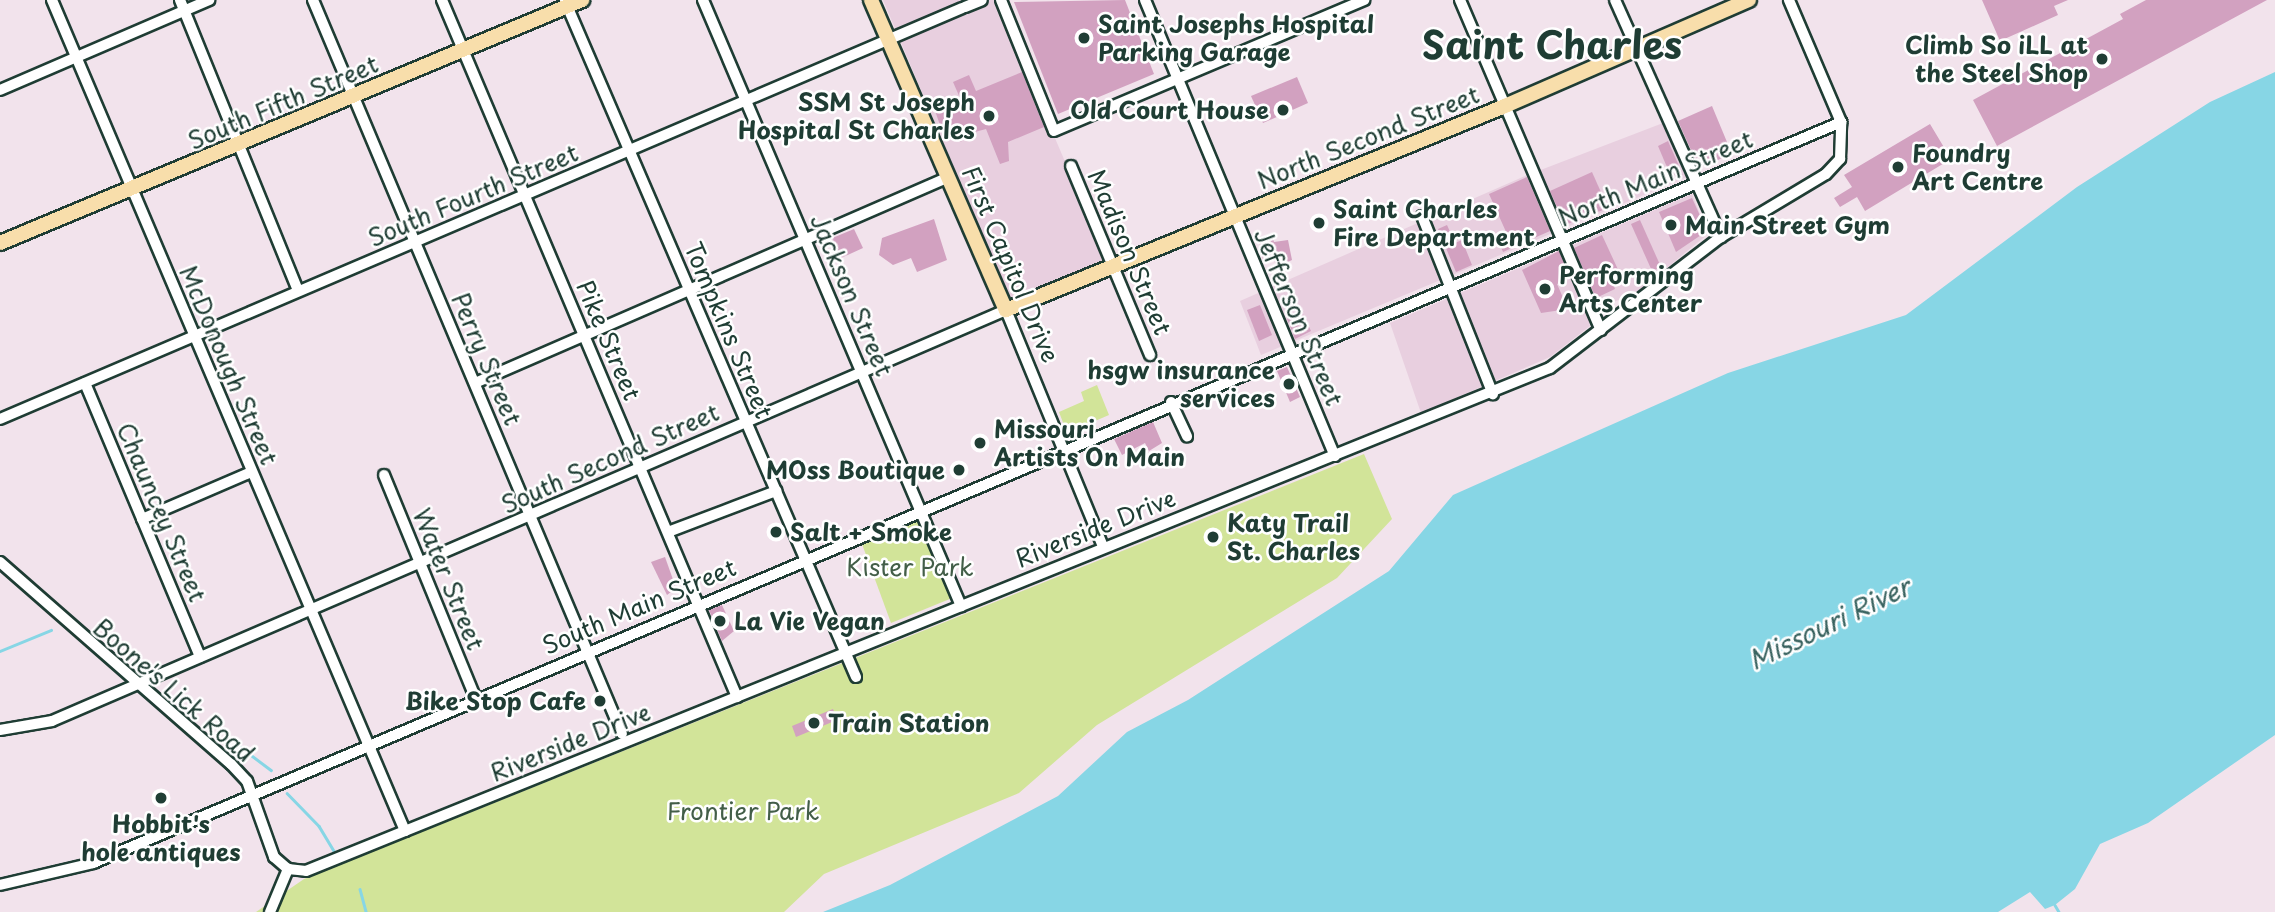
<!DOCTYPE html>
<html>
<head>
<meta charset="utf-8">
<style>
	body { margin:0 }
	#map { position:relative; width:2275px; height:912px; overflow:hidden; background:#f2e3ec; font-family:"Playpen Sans",sans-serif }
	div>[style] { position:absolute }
	.built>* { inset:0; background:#e8cfdf }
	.green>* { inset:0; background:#d2e499 }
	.water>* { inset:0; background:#87d6e5 }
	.stream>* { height:2.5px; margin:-1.25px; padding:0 1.25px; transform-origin:1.25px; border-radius:1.25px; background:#87d6e5 }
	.building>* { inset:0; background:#d2a1c0 }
	.roads { filter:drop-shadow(2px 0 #1f3d34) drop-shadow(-2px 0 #1f3d34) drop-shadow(0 2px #1f3d34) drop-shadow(0 -2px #1f3d34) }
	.minor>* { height:10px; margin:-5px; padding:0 5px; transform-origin:5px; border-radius:5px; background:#fff }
	.major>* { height:14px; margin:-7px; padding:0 7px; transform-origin:7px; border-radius:7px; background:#f8deab }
	.dots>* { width:19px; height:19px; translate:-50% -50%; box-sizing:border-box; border:4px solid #fff; border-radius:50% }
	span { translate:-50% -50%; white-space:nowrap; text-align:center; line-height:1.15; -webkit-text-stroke:5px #fff; paint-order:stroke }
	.poi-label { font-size:24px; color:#1f3d34; font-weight:700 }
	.left { translate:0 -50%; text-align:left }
	.right { translate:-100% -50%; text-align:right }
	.street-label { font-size:24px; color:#1f3d34 }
	.park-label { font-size:24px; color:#435e48 }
	.water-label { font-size:26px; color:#396360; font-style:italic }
	.town-label { font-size:38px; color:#1f3d34; font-weight:700 }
</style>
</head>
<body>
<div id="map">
	<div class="built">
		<div style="clip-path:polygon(883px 0,996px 0,1107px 260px,1010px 301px)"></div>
		<div style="clip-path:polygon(1663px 123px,1687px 177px,1261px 355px,1240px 301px,1525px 176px)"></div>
		<div style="clip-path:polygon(1692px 194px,1708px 234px,1641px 289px,1587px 315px,1590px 326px,1550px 357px,1421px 413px,1390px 323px)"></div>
	</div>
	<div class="green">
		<div style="clip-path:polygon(1097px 385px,1109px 415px,1067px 433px,1059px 412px,1084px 401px,1081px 392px)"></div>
		<div style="clip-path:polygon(1364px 454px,1392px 519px,1337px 578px,1097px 725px,1019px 793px,824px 874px,784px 912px,256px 912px,304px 879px)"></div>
		<div style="clip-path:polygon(929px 514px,962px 594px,891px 623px,862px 544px)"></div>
	</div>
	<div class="water">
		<div style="clip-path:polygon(2275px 72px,2275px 735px,2148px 823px,2100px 844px,2075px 889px,2055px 905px,2045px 909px,2030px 892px,1998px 912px,823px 912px,890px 885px,1058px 796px,1127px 732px,1188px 700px,1389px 571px,1453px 495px,1728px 373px,1906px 315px,2077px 187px,2210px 102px)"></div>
	</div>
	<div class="stream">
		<div style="left:0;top:651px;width:55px;rotate:-22.4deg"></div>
		<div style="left:235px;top:743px;width:45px;rotate:36.9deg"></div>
		<div style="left:287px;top:793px;width:46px;rotate:45.9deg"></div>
		<div style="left:319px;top:826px;width:35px;rotate:59deg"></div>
		<div style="left:360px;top:889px;width:24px;rotate:75deg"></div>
		<div style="left:2055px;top:905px;width:8px;rotate:60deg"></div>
	</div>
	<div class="building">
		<div style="clip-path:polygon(1125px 0,1154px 74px,1058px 114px,1014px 2px)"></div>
		<div style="clip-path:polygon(1982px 0,2068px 0,2054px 6px,2058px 15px,2000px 41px)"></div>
		<div style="clip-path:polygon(2146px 0,2267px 0,1997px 146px,1973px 100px,2123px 19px,2120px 14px)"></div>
		<div style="clip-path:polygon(1022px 72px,1044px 127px,1008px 142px,1009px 161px,1000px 164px,986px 129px,964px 135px,961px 142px,947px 135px,949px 129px,940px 125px,934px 108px,960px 98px,953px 82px,969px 75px,976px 91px)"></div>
		<div style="clip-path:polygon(1297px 77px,1308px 103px,1263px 123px,1251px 96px)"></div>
		<div style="clip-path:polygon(1712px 106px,1732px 154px,1699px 168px,1678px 121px)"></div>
		<div style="clip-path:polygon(1930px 124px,1951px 159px,1865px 211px,1857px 197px,1840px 207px,1834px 198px,1852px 187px,1844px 175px)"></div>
		<div style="clip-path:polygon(1668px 141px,1683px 175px,1672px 179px,1658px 146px)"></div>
		<div style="clip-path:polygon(1592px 172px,1608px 208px,1565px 225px,1550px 191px)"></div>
		<div style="clip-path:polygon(1527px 177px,1550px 231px,1503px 252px,1497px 238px,1507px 234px,1489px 194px)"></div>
		<div style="clip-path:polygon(1692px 198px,1707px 231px,1676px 252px,1659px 212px)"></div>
		<div style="clip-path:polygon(934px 219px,947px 260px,917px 272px,911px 258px,893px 265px,879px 255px,882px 238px)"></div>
		<div style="clip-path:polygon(1640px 220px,1661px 267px,1652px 271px,1631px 224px)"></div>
		<div style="clip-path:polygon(1447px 225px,1455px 243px,1462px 240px,1472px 265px,1456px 272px,1438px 229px)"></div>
		<div style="clip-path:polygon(854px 229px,863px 248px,839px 259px,830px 239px)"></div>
		<div style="clip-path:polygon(1602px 235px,1621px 276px,1612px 281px,1615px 289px,1596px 298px,1574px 248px)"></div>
		<div style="clip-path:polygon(1272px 236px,1274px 242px,1288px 240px,1292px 260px,1277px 267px,1273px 259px,1263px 261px,1259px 241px)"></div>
		<div style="clip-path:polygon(1559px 251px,1570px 278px,1557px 284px,1568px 309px,1541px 313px,1522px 270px)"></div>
		<div style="clip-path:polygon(1260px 305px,1272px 335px,1259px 341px,1247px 310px)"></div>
		<div style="clip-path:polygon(1294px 313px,1296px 318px,1303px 314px,1311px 331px,1295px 339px,1286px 316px)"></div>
		<div style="clip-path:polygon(1287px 367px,1300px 397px,1290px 402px,1277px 371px)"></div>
		<div style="clip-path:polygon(1153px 422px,1162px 443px,1149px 451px,1145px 443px,1122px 455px,1114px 439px)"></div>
		<div style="clip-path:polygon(665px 557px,676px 588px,667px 595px,651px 562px)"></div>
		<div style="clip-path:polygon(722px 605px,734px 631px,722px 641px,709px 610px)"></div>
		<div style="clip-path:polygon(833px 709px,837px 720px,796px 737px,792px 726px)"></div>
	</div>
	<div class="roads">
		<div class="minor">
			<div style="left:52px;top:0;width:903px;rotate:66.98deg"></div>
			<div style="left:180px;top:0;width:314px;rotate:67.9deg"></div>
			<div style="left:313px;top:0;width:796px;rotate:67.17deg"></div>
			<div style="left:442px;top:0;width:757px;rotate:67.06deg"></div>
			<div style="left:703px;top:0;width:659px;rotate:66.94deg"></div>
			<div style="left:1001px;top:0;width:141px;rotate:68deg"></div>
			<div style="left:1054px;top:131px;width:337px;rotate:-22.9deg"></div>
			<div style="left:1145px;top:0;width:494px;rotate:67.4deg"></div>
			<div style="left:1460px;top:0;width:359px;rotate:66.9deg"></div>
			<div style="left:1615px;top:0;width:260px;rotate:65.9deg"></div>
			<div style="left:565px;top:1px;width:736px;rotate:66.71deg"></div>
			<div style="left:965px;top:7px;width:18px;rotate:-22deg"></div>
			<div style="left:0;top:90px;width:228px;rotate:-23.3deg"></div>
			<div style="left:1071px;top:166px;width:205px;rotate:67.3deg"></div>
			<div style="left:1422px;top:216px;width:192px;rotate:68.3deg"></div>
			<div style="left:85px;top:383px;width:297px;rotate:67.2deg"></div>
			<div style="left:475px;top:383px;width:517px;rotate:-23.49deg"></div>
			<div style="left:1171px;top:402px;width:38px;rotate:65deg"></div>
			<div style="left:0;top:419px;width:1046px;rotate:-23.13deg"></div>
			<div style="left:384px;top:475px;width:242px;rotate:67.7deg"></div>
			<div style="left:142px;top:519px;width:119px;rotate:-23.3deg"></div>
			<div style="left:668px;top:532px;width:116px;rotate:-20.8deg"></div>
			<div style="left:0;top:562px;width:307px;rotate:41.2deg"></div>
			<div style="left:231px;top:764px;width:23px;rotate:47deg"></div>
			<div style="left:247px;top:781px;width:81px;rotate:70.4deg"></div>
			<div style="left:274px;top:857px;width:18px;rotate:41deg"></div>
			<div style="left:288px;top:869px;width:18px;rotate:6deg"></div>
			<div style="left:306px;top:871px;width:1342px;rotate:-22.02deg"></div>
			<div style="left:1550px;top:368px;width:215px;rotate:-37.5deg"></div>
			<div style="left:1721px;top:237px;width:122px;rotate:-31deg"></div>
			<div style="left:1826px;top:174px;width:21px;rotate:-47deg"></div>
			<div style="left:1840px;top:159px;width:37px;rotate:-88deg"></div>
			<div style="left:1841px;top:122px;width:133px;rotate:-113.1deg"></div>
			<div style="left:0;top:730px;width:53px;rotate:-9.8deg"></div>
			<div style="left:52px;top:721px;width:1039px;rotate:-23.31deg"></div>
			<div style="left:1006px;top:310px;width:256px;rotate:67.7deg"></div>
			<div style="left:0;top:885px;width:96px;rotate:-13.3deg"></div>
			<div style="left:93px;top:863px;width:1899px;rotate:-22.97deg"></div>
			<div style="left:270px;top:912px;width:47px;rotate:-67.3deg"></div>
		</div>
		<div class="major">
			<div style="left:871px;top:0;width:338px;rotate:66.5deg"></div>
			<div style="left:1006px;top:310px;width:539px;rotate:-22.24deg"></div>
			<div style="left:1505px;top:106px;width:266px;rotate:-23.5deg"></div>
			<div style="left:0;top:243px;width:631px;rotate:-22.66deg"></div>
		</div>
	</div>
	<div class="dots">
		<div style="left:1084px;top:38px;background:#1f3d34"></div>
		<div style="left:2102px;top:59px;background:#1f3d34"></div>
		<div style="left:1283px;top:110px;background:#1f3d34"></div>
		<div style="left:989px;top:116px;background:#1f3d34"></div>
		<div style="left:1898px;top:167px;background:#1f3d34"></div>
		<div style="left:1319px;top:223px;background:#1f3d34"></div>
		<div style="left:1671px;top:225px;background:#1f3d34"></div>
		<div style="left:1545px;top:289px;background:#1f3d34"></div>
		<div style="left:1289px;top:384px;background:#1f3d34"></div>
		<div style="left:980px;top:443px;background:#1f3d34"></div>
		<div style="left:959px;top:470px;background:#1f3d34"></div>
		<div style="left:776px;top:532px;background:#1f3d34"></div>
		<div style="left:1213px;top:537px;background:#1f3d34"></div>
		<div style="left:720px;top:621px;background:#1f3d34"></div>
		<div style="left:600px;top:701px;background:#1f3d34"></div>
		<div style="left:814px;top:723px;background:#1f3d34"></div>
		<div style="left:161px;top:798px;background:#1f3d34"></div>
	</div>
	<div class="poi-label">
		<span class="left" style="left:1098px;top:38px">Saint Josephs Hospital<br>Parking Garage</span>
		<span class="right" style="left:2088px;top:59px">Climb So iLL at<br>the Steel Shop</span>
		<span class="right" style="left:975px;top:116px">SSM St Joseph<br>Hospital St Charles</span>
		<span class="right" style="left:1269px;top:110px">Old Court House</span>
		<span class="left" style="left:1912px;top:167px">Foundry<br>Art Centre</span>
		<span class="left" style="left:1333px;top:223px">Saint Charles<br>Fire Department</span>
		<span class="left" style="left:1685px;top:225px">Main Street Gym</span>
		<span class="left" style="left:1559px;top:289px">Performing<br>Arts Center</span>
		<span class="right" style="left:1275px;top:384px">hsgw insurance<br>services</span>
		<span class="left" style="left:994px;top:443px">Missouri<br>Artists On Main</span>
		<span class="right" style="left:945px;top:470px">MOss Boutique</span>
		<span class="left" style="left:1227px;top:537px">Katy Trail<br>St. Charles</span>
		<span class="left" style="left:790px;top:532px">Salt + Smoke</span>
		<span class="left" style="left:734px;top:621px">La Vie Vegan</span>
		<span class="right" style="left:586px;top:701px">Bike Stop Cafe</span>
		<span class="left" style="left:828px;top:723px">Train Station</span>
		<span style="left:161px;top:838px">Hobbit's<br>hole antiques</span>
	</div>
	<div class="street-label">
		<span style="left:283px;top:102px;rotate:-23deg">South Fifth Street</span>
		<span style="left:1368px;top:137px;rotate:-22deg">North Second Street</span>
		<span style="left:1655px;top:178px;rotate:-23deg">North Main Street</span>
		<span style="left:473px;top:195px;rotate:-23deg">South Fourth Street</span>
		<span style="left:1130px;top:252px;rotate:67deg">Madison Street</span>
		<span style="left:1011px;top:264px;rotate:67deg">First Capitol Drive</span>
		<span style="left:852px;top:295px;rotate:67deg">Jackson Street</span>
		<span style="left:1299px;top:317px;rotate:67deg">Jefferson Street</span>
		<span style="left:729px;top:330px;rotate:67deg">Tompkins Street</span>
		<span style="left:609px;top:340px;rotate:67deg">Pike Street</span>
		<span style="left:487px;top:359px;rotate:67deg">Perry Street</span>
		<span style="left:229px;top:365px;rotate:67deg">McDonough Street</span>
		<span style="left:610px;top:458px;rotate:-24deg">South Second Street</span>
		<span style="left:162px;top:512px;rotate:67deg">Chauncey Street</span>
		<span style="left:1095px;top:528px;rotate:-22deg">Riverside Drive</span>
		<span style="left:449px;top:579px;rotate:68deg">Water Street</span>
		<span style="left:639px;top:606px;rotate:-23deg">South Main Street</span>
		<span style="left:174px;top:690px;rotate:41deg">Boone's Lick Road</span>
		<span style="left:570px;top:742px;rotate:-22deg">Riverside Drive</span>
	</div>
	<div class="park-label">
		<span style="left:910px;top:567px">Kister Park</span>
		<span style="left:743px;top:811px">Frontier Park</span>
	</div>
	<div class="water-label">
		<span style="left:1829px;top:623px;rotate:-26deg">Missouri River</span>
	</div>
	<div class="town-label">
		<span style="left:1552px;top:44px">Saint Charles</span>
	</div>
</div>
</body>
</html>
